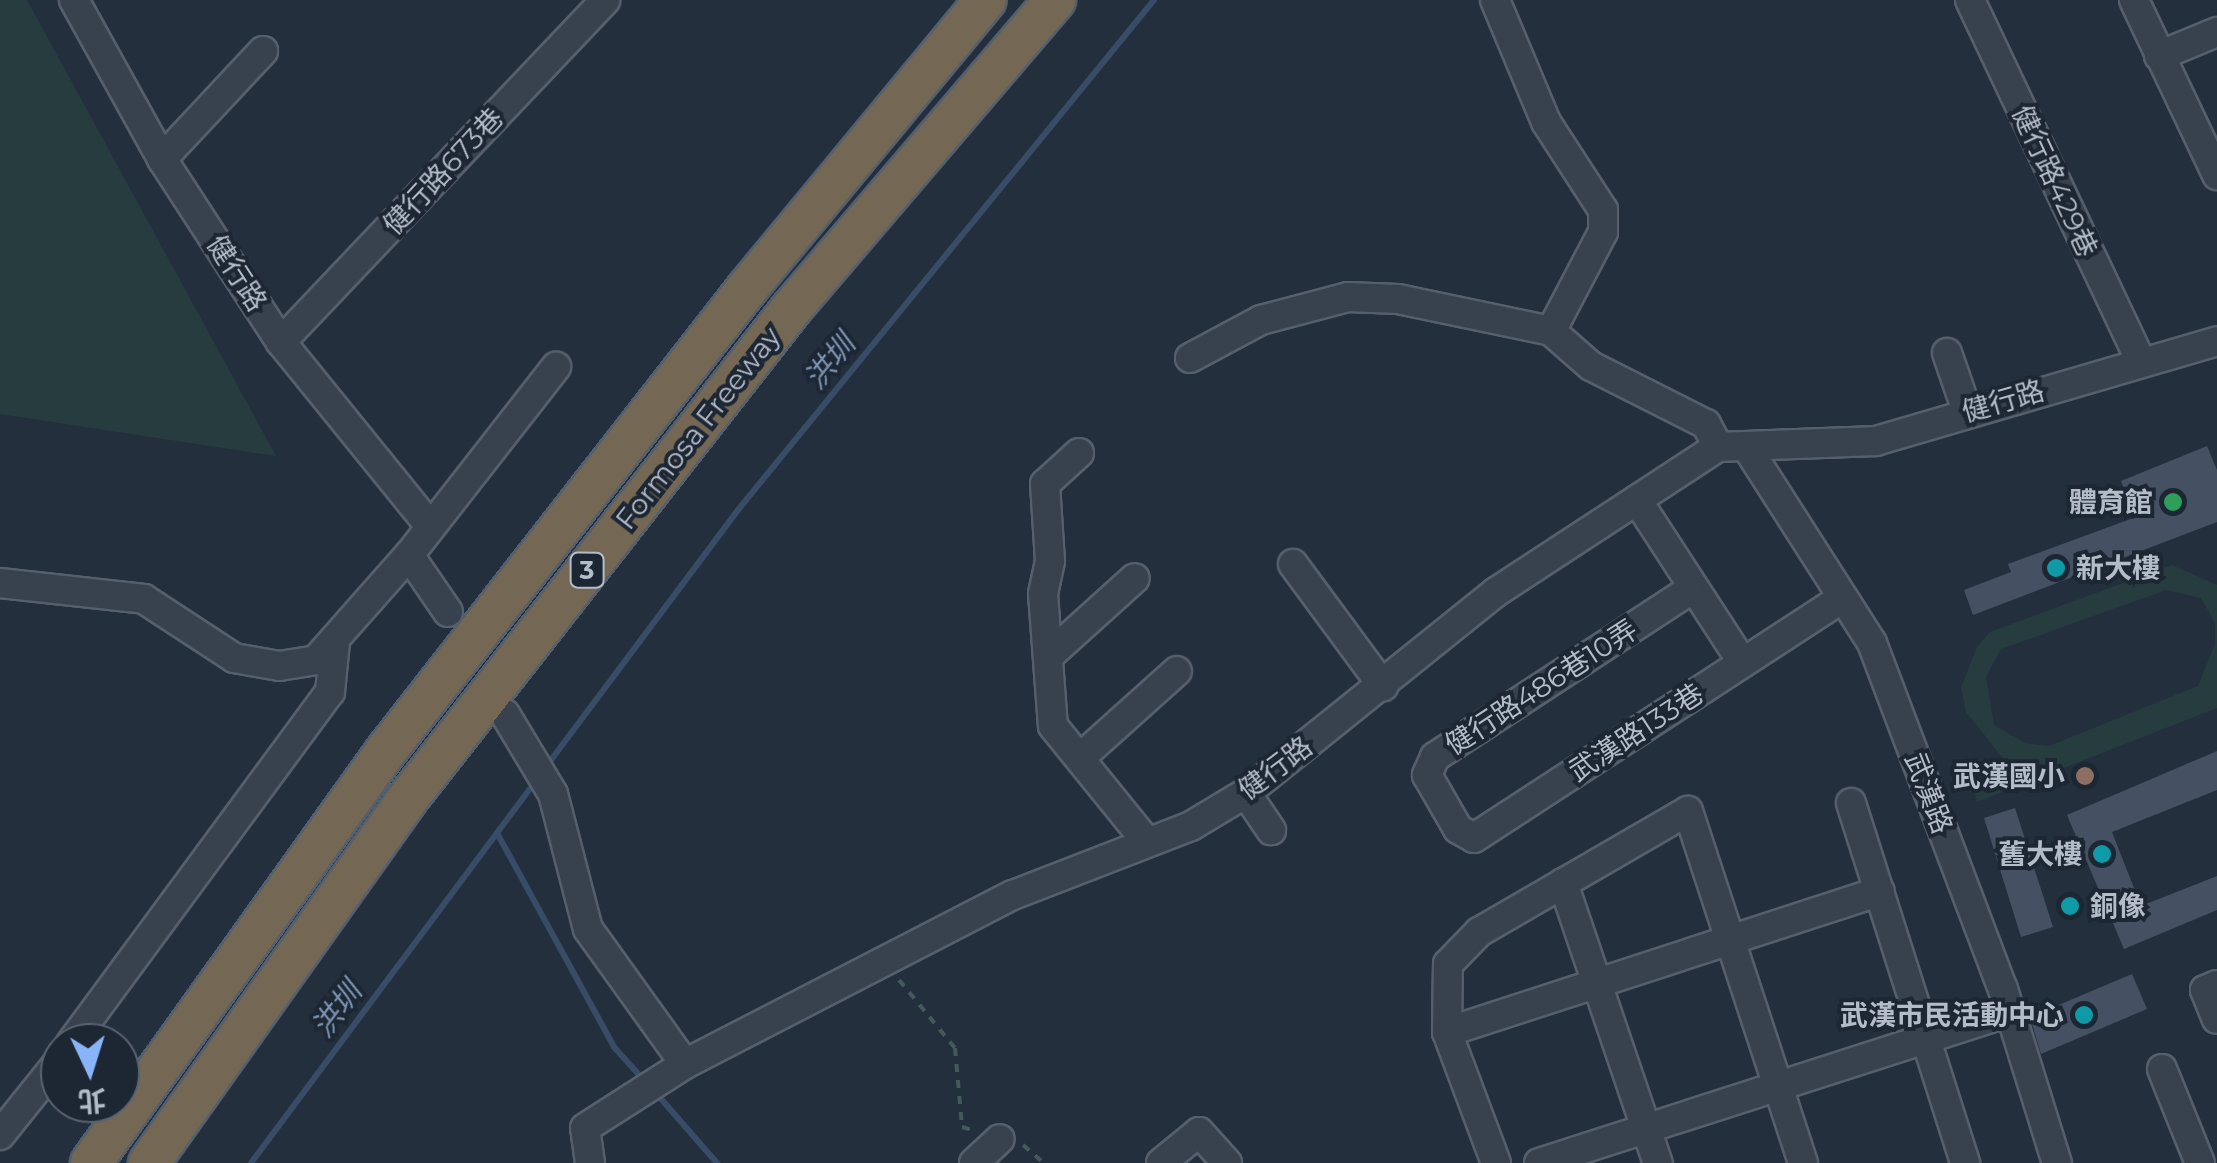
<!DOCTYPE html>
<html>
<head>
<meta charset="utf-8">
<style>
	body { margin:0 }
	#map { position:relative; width:2217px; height:1163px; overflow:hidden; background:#242f3e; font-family:Montserrat,"Noto Sans TC",sans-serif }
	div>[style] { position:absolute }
	.green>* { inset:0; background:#263c3f }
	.stream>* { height:6px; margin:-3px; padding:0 3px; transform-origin:3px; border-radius:3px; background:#394c67 }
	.building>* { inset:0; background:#455162 }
	.path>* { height:4px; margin-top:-2px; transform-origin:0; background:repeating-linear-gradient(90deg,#44595c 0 8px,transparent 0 16px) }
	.roads { filter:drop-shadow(2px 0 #565f6c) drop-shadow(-2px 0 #565f6c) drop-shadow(0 2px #565f6c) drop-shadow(0 -2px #565f6c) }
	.minor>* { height:28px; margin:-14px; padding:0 14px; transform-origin:14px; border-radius:14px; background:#38414e }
	.highway>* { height:40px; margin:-20px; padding:0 20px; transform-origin:20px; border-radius:20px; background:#746855 }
	.dots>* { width:28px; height:28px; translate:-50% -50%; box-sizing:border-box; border:5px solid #1d2633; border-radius:50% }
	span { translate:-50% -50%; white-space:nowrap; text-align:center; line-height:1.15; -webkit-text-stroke:8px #1d2633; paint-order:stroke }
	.shield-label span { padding:2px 8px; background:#1d2633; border:2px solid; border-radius:8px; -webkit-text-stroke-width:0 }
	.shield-label { font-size:25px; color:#b4bcc9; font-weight:700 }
	.street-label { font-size:28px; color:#b4bcc9 }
	.poi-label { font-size:28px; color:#b4bcc9; font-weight:700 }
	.right { translate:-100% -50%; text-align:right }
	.left { translate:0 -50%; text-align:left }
	.water-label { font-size:30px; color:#7c92b1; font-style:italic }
	.north { position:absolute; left:40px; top:1023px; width:100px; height:100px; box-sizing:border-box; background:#1d2633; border:2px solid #59626f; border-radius:50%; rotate:176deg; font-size:28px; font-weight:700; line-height:40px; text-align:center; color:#b4bcc9 }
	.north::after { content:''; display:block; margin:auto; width:35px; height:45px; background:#8ab4f8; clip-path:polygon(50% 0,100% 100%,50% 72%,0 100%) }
</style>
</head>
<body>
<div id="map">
	<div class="green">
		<div style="clip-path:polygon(0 0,27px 0,276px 456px,0 414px)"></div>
		<div style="clip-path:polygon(evenodd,2172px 565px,2217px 585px,2217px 708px,1977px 802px,1973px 785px,2009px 766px,1966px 712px,1961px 687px,1977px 647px,1990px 632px,2172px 565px,2166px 590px,2201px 598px,2215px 623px,2215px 644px,2198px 686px,2049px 746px,2025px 743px,1994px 725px,1986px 677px,2001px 649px,2166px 590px)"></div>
	</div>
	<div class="stream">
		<div style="left:551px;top:760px;width:312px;rotate:-53.2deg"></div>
		<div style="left:738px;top:510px;width:658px;rotate:-50.8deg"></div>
		<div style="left:497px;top:833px;width:244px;rotate:61.3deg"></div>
		<div style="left:614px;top:1047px;width:38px;rotate:48deg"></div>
		<div style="left:662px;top:1100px;width:84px;rotate:48.9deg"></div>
		<div style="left:251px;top:1163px;width:467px;rotate:-53.3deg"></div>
	</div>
	<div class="building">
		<div style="clip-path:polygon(2207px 446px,2217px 470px,2217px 522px,1973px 615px,1964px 590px,2011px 572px,2008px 564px,2136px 517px,2121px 481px)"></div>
		<div style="clip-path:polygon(2217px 751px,2217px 790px,2112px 832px,2141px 906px,2217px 876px,2217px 910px,2124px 949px,2067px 815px)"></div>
		<div style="clip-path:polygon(2015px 808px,2053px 927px,2021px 937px,1984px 818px)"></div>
		<div style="clip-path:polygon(2132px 974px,2147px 1009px,2041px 1054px,2030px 1017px)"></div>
	</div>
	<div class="path">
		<div style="left:899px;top:980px;width:88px;rotate:50.5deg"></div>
		<div style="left:955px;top:1048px;width:79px;rotate:84.9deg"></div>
		<div style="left:962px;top:1127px;width:15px;rotate:16deg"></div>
		<div style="left:1023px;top:1145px;width:28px;rotate:41deg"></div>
	</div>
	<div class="roads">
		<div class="minor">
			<div style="left:74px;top:0;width:182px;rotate:61deg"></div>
			<div style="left:162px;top:159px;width:218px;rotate:57deg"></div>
			<div style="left:281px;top:342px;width:237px;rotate:51deg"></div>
			<div style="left:1495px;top:0;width:132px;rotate:67.3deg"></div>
			<div style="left:1546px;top:122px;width:105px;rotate:57.1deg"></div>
			<div style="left:1603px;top:210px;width:22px;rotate:90deg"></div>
			<div style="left:1603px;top:232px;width:112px;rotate:117.7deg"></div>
			<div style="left:1970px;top:0;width:400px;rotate:64.7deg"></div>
			<div style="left:2134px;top:0;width:194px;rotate:64.6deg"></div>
			<div style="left:2159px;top:56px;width:63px;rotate:-22.5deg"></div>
			<div style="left:162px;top:159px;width:148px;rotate:-46.9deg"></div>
			<div style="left:1551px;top:331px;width:53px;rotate:41.2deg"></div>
			<div style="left:1591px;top:366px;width:129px;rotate:26.8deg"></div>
			<div style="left:1706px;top:424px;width:26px;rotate:62deg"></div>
			<div style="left:281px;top:342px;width:471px;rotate:-46.5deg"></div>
			<div style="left:1947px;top:353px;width:61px;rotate:71deg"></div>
			<div style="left:1190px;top:358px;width:81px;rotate:-28.2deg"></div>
			<div style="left:1261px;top:320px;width:90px;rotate:-14.8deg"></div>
			<div style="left:1348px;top:297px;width:50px;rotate:2.3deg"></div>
			<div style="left:1398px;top:299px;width:156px;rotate:11.8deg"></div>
			<div style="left:1748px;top:449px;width:230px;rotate:57.4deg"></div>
			<div style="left:1872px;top:643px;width:370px;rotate:69.3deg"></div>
			<div style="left:2003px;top:989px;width:182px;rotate:72.8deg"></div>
			<div style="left:1079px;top:453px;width:46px;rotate:137.6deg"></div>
			<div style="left:1045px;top:484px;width:77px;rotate:86.3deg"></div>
			<div style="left:1050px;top:561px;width:34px;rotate:102deg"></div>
			<div style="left:1043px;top:594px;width:132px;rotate:85.7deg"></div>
			<div style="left:1053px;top:726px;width:148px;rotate:51deg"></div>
			<div style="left:1637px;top:500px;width:194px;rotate:57deg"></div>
			<div style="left:1293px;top:564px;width:152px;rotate:53.6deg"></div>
			<div style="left:0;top:583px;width:145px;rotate:6.3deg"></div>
			<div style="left:144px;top:599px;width:108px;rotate:33.2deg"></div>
			<div style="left:234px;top:658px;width:46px;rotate:10.1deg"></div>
			<div style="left:279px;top:666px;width:37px;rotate:-9deg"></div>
			<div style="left:316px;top:660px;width:140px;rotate:-48.5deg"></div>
			<div style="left:1690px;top:590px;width:305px;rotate:146.8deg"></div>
			<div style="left:1435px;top:757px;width:20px;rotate:114deg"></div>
			<div style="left:1427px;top:775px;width:62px;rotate:60.1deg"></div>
			<div style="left:1458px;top:829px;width:18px;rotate:29deg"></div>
			<div style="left:1474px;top:838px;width:436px;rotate:-33.1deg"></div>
			<div style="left:448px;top:612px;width:69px;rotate:-124.4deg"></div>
			<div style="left:409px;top:555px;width:239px;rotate:-52deg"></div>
			<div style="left:1053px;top:652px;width:110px;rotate:-42.1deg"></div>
			<div style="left:505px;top:714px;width:93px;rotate:59deg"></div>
			<div style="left:553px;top:794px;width:139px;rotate:75.5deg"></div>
			<div style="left:588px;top:929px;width:166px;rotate:54.3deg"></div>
			<div style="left:685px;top:1064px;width:369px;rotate:-27.3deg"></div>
			<div style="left:1013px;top:895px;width:191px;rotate:-21.2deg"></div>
			<div style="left:1191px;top:826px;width:64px;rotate:-31deg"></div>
			<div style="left:1246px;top:793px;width:321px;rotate:-38.8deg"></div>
			<div style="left:1496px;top:592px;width:265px;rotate:-33.2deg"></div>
			<div style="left:1718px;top:447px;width:158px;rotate:-2.2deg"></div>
			<div style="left:1876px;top:441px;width:355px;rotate:-16.3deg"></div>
			<div style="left:1080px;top:758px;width:130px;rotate:-41.9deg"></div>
			<div style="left:1246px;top:793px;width:45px;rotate:56deg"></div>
			<div style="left:1851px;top:803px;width:378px;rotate:72.4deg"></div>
			<div style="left:1563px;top:883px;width:296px;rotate:71.3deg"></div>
			<div style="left:2217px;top:985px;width:13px;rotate:157deg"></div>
			<div style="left:2205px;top:990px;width:31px;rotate:68deg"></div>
			<div style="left:1447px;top:1032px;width:68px;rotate:-89.2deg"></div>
			<div style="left:1448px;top:964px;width:45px;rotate:-45.9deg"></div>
			<div style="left:1479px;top:932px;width:241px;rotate:-30.1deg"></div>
			<div style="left:1688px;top:811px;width:370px;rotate:71.9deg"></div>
			<div style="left:71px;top:1043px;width:436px;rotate:-53.6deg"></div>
			<div style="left:330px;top:692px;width:50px;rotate:-84.3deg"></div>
			<div style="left:2162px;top:1069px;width:101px;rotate:68deg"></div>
			<div style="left:0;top:1135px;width:96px;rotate:-51.3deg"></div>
			<div style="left:590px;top:1163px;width:35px;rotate:-98deg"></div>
			<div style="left:585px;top:1128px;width:119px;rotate:-32.6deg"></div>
			<div style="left:974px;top:1163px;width:35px;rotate:-43deg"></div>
			<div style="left:1161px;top:1163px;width:49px;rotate:-39.2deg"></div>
			<div style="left:1199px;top:1132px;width:42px;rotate:47.9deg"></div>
			<div style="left:1496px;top:1163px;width:140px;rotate:-110.5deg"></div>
			<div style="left:1447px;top:1032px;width:455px;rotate:-18deg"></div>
			<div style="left:1539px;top:1163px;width:495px;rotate:-17.8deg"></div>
		</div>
		<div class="highway">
			<div style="left:91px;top:1163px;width:507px;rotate:-54.4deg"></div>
			<div style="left:386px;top:751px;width:590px;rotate:-52.02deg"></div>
			<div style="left:749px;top:286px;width:371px;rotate:-50.4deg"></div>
			<div style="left:149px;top:1163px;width:444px;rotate:-54.6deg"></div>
			<div style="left:406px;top:801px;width:626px;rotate:-51.94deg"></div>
			<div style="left:792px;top:308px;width:405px;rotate:-49.5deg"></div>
		</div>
	</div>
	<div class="dots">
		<div style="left:2173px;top:502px;background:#2e9e5b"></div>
		<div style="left:2056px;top:568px;background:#0f9aa8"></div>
		<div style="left:2085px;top:776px;background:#8d6e63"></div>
		<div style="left:2102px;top:854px;background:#0f9aa8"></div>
		<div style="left:2070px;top:906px;background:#0f9aa8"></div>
		<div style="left:2084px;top:1015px;background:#0f9aa8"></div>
	</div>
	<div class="shield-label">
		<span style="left:587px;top:570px">3</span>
	</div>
	<div class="street-label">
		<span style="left:443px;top:171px;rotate:-47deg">健行路673巷</span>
		<span style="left:2055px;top:181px;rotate:65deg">健行路429巷</span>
		<span style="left:237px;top:273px;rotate:57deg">健行路</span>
		<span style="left:2003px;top:401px;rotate:-16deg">健行路</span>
		<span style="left:698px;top:428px;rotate:-52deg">Formosa Freeway</span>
		<span style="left:1541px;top:687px;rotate:-33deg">健行路486巷10弄</span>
		<span style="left:1636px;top:732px;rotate:-33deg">武漢路133巷</span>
		<span style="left:1275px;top:768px;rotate:-37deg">健行路</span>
		<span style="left:1929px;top:793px;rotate:69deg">武漢路</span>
	</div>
	<div class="poi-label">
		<span class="right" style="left:2153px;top:502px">體育館</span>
		<span class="left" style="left:2076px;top:568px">新大樓</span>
		<span class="right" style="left:2065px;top:776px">武漢國小</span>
		<span class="right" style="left:2082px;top:854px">舊大樓</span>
		<span class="left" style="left:2090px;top:906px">銅像</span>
		<span class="right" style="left:2064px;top:1015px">武漢市民活動中心</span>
	</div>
	<div class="water-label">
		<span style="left:830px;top:362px;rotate:-51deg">洪圳</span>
		<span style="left:337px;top:1010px;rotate:-53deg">洪圳</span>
	</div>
	<div class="north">北</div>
</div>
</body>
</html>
